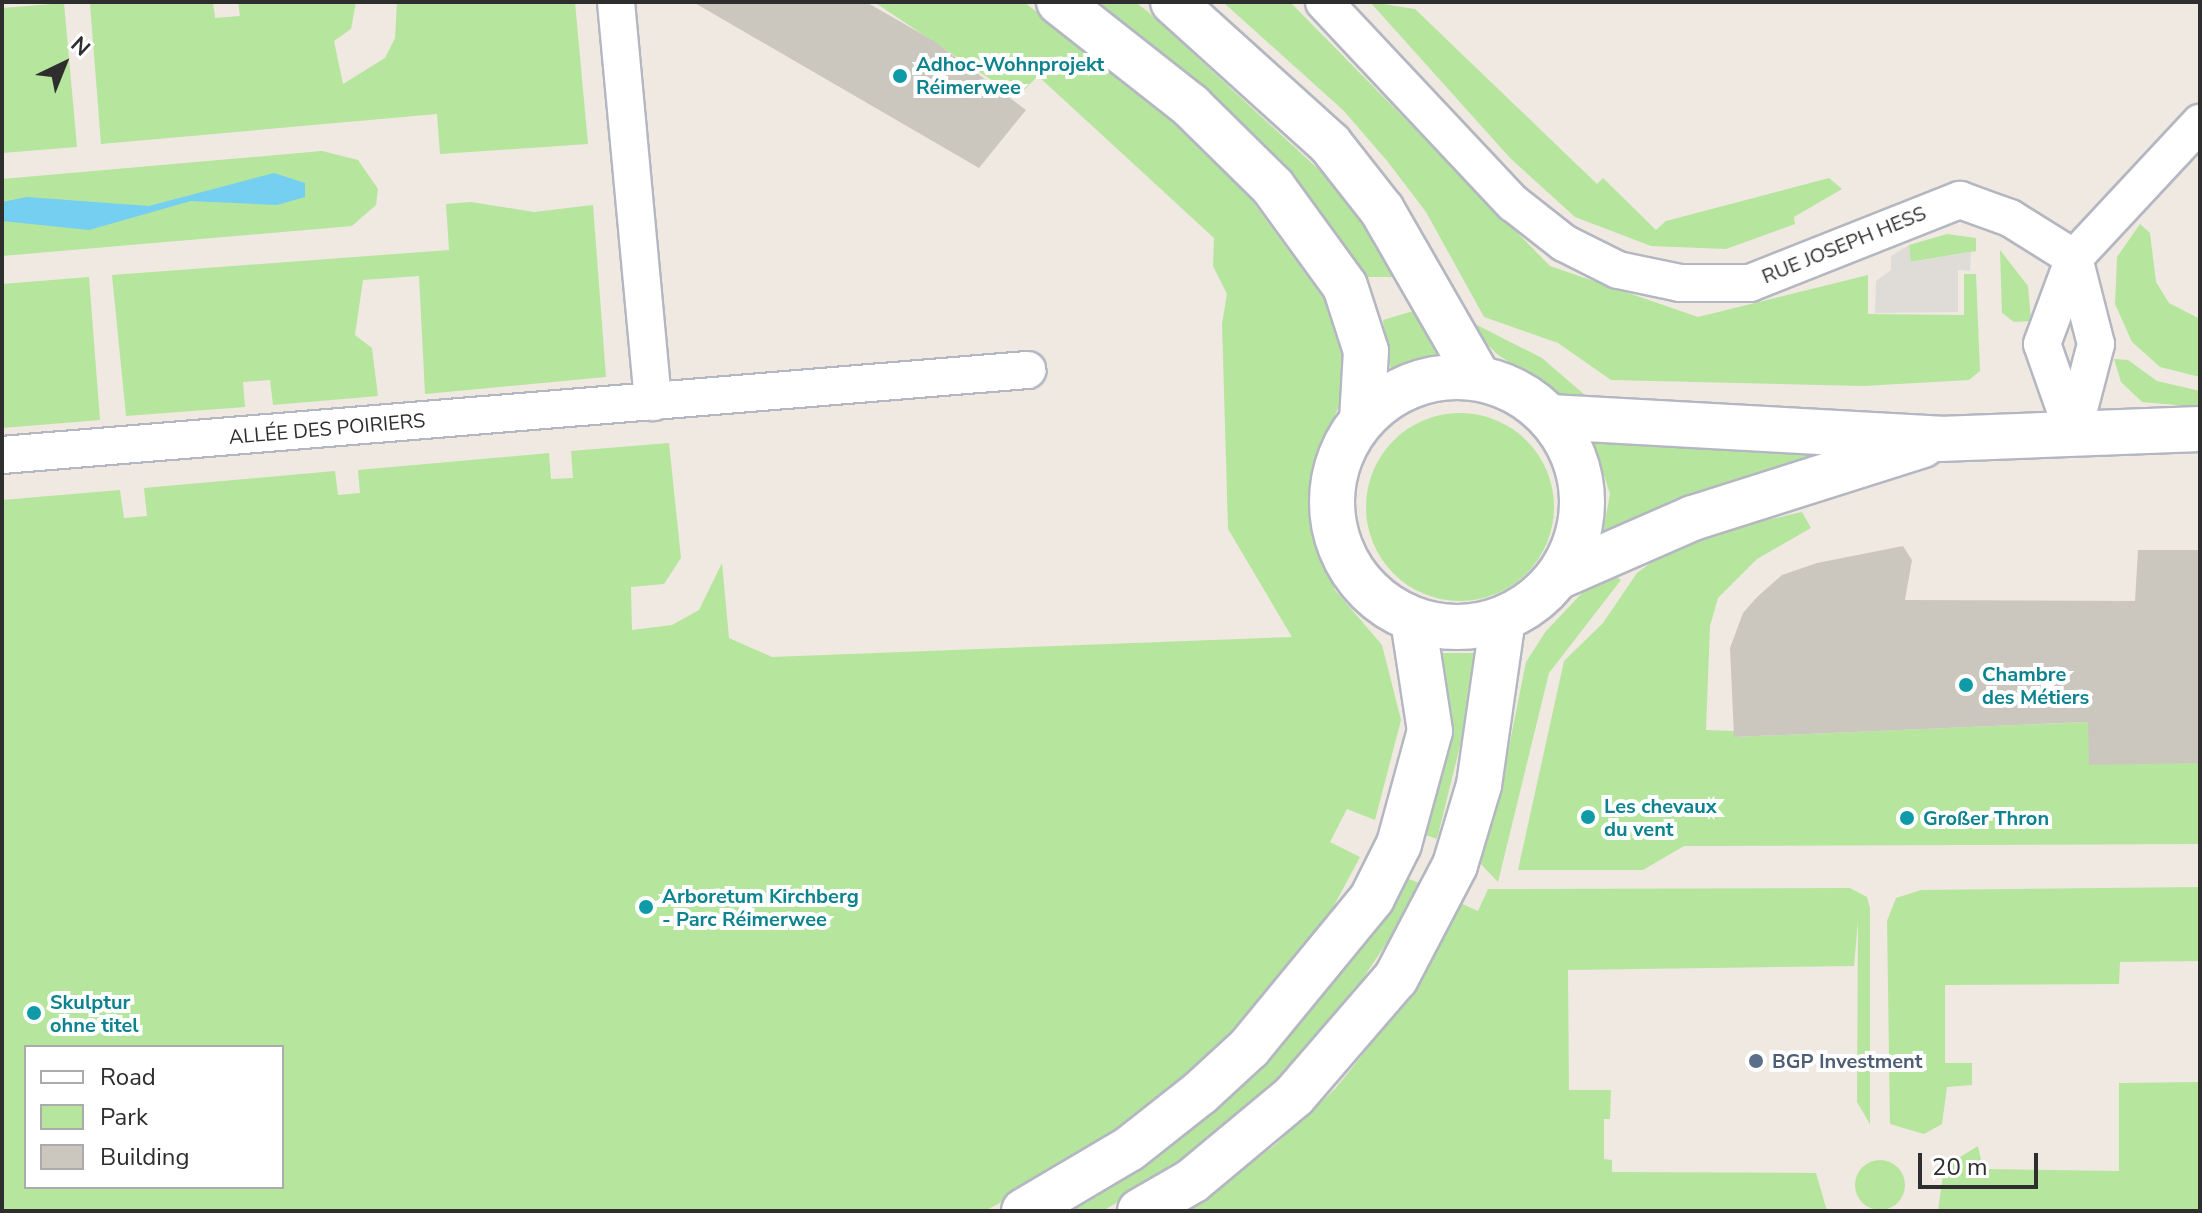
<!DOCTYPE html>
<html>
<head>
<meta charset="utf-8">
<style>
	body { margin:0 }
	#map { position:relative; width:2202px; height:1213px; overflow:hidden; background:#efe9e1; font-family:"Nunito Sans",sans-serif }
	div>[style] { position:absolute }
	.green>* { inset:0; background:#b6e59e }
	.round { border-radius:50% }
	.plaza>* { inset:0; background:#dfdcd8 }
	.water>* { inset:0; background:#75cff0 }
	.building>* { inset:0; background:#cbc7bf }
	.roads { filter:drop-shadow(2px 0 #b4b7c1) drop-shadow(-2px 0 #b4b7c1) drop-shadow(0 2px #b4b7c1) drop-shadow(0 -2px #b4b7c1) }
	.minor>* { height:36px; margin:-18px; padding:0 18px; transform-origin:18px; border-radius:18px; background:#fff }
	.tertiary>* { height:44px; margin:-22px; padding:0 22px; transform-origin:22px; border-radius:22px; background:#fff }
	.secondary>* { height:44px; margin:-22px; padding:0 22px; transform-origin:22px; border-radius:22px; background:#fff }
	.secondary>.ring { margin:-22px; padding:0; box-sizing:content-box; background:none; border:44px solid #fff; border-radius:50% }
	.dots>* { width:22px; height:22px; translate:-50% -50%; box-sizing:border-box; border:4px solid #fff; border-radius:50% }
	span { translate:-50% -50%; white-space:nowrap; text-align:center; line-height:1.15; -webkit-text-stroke:8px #fff; paint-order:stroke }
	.culture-label { font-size:20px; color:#0d838f; font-weight:700 }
	.left { translate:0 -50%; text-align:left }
	.street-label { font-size:20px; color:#2e2e2e }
	.service-label { font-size:20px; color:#4e5e75; font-weight:700 }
	.frame { position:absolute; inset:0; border:4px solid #2e2e2e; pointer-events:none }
	.legend { position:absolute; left:24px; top:1045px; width:260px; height:144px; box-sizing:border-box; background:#fff; border:2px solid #ababab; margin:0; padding:10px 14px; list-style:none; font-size:24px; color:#2e2e2e }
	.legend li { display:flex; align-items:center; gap:16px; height:40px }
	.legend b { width:40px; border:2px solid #ababab }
	.north { position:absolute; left:24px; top:24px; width:80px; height:80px; -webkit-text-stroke:6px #fff; paint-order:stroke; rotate:43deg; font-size:22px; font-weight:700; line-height:32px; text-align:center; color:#2e2e2e }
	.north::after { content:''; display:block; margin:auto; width:28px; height:36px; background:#2e2e2e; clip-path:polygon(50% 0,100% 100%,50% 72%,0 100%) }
	.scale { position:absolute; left:1918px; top:1153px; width:120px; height:36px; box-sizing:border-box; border:4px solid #2e2e2e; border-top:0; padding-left:10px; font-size:24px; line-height:28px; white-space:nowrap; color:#2e2e2e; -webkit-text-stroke:6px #fff; paint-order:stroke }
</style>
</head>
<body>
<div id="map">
	<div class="green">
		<div style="clip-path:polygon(213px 2px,215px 18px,240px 16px,238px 2px,356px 2px,351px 29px,334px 41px,343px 84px,385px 58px,395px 38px,397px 2px,575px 2px,588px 144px,440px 154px,437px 114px,101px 144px,90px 4px)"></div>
		<div style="clip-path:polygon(evenodd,874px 2px,1024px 2px,1179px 123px,1242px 187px,1340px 321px,1346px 389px,1319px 453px,1310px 523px,1335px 590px,1382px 645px,1401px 720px,1375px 820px,1347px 809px,1330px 842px,1360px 857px,1322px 928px,1239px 1028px,1175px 1086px,1070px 1164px,985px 1211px,2px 1211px,2px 500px,120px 490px,124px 518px,147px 516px,144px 488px,335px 471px,338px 495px,360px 493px,358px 470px,549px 453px,551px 479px,573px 478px,571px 451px,669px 443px,681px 558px,664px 584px,631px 587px,632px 630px,672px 625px,699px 610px,722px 563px,729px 638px,772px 657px,1292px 637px,1228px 529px,1222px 324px,1227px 294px,1213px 266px,1214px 238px,1038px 76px,1017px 97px,874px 2px,26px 1047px,282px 1047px,282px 1187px,26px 1187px,26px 1047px)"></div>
		<div style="clip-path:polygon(1089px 2px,1135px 2px,1147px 11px,1368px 215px,1417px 277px,1362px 277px,1277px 160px)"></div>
		<div style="clip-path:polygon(1223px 2px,1290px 2px,1550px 266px,1698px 317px,1868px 275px,1868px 314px,1964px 315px,1964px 274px,1976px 274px,1980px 371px,1969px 380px,1864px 386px,1611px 380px,1558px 343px,1484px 317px,1426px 212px,1388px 162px,1344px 111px)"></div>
		<div style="clip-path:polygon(1370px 2px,1415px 9px,1597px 184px,1603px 178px,1656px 230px,1666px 221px,1829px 178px,1842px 189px,1794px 217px,1795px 224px,1726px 249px,1651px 246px,1575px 217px,1511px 159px)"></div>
		<div style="clip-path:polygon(64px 3px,77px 147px,2px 153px,2px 8px)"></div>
		<div style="clip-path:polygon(322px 151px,358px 160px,378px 189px,376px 205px,352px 226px,2px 256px,2px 179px)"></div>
		<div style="clip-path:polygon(471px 202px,534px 212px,593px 205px,606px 377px,425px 394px,419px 276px,363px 280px,355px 335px,372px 348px,378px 396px,273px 405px,270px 380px,243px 382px,245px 407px,126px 416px,112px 275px,449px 250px,446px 204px)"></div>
		<div style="clip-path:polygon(2140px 224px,2150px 233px,2156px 282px,2169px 303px,2200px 319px,2200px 377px,2160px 367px,2132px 342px,2115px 304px,2117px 257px)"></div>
		<div style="clip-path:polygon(1947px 234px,1976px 238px,1976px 251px,1910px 262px,1909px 245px)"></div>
		<div style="clip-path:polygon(2000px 250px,2028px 286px,2031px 321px,2014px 322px,2002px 313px)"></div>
		<div style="clip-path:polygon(89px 277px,100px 420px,2px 428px,2px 284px)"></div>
		<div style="clip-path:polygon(1420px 309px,1453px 356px,1391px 372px,1383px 320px)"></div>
		<div style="clip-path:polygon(1473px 323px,1542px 358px,1594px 403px,1573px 405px,1497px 354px,1469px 326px)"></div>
		<div style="clip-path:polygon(2114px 359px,2128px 360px,2157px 381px,2200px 391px,2200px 407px,2142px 402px,2121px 382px)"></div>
		<div class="round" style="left:1366px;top:413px;width:188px;height:188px"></div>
		<div style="clip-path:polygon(1593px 441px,1635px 445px,1844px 446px,1602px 537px,1610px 494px)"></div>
		<div style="clip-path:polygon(1802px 512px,1811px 528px,1757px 559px,1718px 598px,1710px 626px,1706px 730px,1734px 731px,1735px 737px,2088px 722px,2200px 763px,2200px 844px,1684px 846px,1643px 870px,1518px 870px,1564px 661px,1603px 623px,1637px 573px,1657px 558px,1740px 526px)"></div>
		<div style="clip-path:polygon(1605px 569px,1621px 580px,1549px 673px,1498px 882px,1477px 860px,1502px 782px,1526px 662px,1546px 631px)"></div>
		<div style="clip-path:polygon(1430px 653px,1483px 653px,1437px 839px,1417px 832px)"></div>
		<div style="clip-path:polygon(1401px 876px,1419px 883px,1394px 932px,1345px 1005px,1273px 1088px,1157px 1180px,1102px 1211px,1062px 1211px,1253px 1072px,1355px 955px)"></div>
		<div style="clip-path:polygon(2200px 887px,2200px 961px,2120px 962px,2119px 984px,1945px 985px,1945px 1063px,1972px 1063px,1972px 1085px,1947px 1087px,1942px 1124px,1924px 1134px,1890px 1124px,1887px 921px,1896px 898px,1921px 890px)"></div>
		<div style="clip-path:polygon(1850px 888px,1867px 897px,1870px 908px,1870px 1124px,1857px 1102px,1858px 921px,1854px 966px,1568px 970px,1569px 1090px,1611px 1090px,1610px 1119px,1604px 1119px,1604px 1159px,1612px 1160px,1612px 1172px,1816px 1173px,1827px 1211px,1181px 1211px,1274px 1146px,1335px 1089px,1393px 1017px,1458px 902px,1478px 911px,1488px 889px)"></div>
		<div style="clip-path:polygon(2200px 1082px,2200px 1211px,1938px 1211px,1944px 1167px,1978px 1146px,1983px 1169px,2119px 1171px,2119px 1083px)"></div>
		<div class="round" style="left:1855px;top:1160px;width:50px;height:50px"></div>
	</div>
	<div class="plaza">
		<div style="clip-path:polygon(1909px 245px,1911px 262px,1971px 252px,1970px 271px,1958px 270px,1958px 312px,1875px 313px,1876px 281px,1891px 270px,1891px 256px)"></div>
	</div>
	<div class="water">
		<div style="clip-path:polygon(274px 173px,305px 183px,305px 197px,277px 205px,191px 201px,89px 230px,2px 221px,2px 202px,27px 197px,149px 206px)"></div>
	</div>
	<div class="building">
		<div style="clip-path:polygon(693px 2px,866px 2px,934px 41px,1026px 110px,979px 168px)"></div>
		<div style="clip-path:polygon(1903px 546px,1912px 560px,1905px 600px,2135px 601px,2138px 550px,2200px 550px,2200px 763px,2089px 765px,2088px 722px,1734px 737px,1730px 648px,1743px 613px,1757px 597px,1782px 575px,1817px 563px)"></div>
	</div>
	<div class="roads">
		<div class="minor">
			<div style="left:616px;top:2px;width:402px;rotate:84.7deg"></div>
			<div style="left:1324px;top:2px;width:276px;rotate:46.8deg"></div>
			<div style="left:1513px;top:203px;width:65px;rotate:38.1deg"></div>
			<div style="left:1564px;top:243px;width:60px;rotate:26.6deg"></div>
			<div style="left:1618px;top:270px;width:63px;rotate:11.8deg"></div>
			<div style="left:1680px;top:283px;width:70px"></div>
			<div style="left:1750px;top:283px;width:226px;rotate:-21.6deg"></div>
			<div style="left:1960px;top:200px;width:53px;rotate:19.8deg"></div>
			<div style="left:2010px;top:218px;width:75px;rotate:32deg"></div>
			<div style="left:2074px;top:258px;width:89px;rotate:75.7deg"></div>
			<div style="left:2096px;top:344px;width:91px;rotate:104.6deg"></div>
			<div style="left:2073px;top:432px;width:93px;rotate:-109.4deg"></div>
			<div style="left:2042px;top:344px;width:92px;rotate:-69.6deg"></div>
			<div style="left:2074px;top:258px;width:185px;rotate:-47deg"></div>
			<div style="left:2px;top:455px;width:1029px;rotate:-4.74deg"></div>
		</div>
		<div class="tertiary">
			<div style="left:1550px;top:417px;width:391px;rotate:3.2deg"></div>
			<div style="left:1940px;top:439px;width:260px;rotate:-2.2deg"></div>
			<div style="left:1560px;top:576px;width:145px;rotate:-23.6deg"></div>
			<div style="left:1693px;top:518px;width:241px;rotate:-17.6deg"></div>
		</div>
		<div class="secondary">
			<div style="left:1059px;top:2px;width:168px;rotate:38.2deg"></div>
			<div style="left:1191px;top:106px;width:115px;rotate:44.6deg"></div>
			<div style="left:1273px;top:187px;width:122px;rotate:54deg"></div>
			<div style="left:1345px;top:286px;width:68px;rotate:72.1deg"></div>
			<div style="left:1366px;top:351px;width:69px;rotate:93.3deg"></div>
			<div style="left:1173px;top:2px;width:212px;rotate:42.1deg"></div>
			<div style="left:1330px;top:144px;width:84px;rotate:51.8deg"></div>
			<div style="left:1382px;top:210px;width:193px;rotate:60.1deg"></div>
			<div class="ring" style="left:1332px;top:377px;width:206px;height:206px"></div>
			<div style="left:1024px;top:1211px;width:122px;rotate:-30.6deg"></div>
			<div style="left:1129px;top:1149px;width:90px;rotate:-38.3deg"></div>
			<div style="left:1200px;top:1093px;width:67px;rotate:-42.6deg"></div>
			<div style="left:1249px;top:1048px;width:194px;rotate:-50.6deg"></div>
			<div style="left:1372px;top:898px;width:60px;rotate:-63.4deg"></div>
			<div style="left:1399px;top:844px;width:117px;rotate:-74.7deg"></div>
			<div style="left:1430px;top:731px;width:112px;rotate:-98.7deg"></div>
			<div style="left:1140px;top:1211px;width:60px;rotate:-30deg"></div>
			<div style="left:1192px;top:1181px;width:133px;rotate:-39.8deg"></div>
			<div style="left:1294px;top:1096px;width:156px;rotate:-49.2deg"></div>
			<div style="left:1396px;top:978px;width:127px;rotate:-62.4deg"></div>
			<div style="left:1455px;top:865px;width:84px;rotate:-73.3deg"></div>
			<div style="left:1479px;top:785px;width:168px;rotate:-81.8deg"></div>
		</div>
	</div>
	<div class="dots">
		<div style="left:900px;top:76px;background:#0f9aa8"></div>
		<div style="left:1966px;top:685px;background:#0f9aa8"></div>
		<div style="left:1588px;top:817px;background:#0f9aa8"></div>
		<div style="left:1907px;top:818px;background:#0f9aa8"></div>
		<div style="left:646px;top:907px;background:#0f9aa8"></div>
		<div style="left:34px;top:1013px;background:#0f9aa8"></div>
		<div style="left:1756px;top:1061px;background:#5c6f8a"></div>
	</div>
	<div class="culture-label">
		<span class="left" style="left:916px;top:76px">Adhoc-Wohnprojekt<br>Réimerwee</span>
		<span class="left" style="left:1982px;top:686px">Chambre<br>des Métiers</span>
		<span class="left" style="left:1604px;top:818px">Les chevaux<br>du vent</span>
		<span class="left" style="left:1923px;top:818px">Großer Thron</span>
		<span class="left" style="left:662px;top:908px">Arboretum Kirchberg<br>- Parc Réimerwee</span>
		<span class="left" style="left:50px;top:1014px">Skulptur<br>ohne titel</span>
	</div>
	<div class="street-label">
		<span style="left:1844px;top:245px;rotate:-22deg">RUE JOSEPH HESS</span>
		<span style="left:327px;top:429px;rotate:-5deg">ALLÉE DES POIRIERS</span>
	</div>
	<div class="service-label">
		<span class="left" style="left:1772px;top:1061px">BGP Investment</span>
	</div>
	<div class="frame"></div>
	<ul class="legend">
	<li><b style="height:10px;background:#fff"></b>Road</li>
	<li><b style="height:22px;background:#b6e59e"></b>Park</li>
	<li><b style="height:22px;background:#cbc7bf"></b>Building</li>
	</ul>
	<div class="north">N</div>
	<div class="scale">20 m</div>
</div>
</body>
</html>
